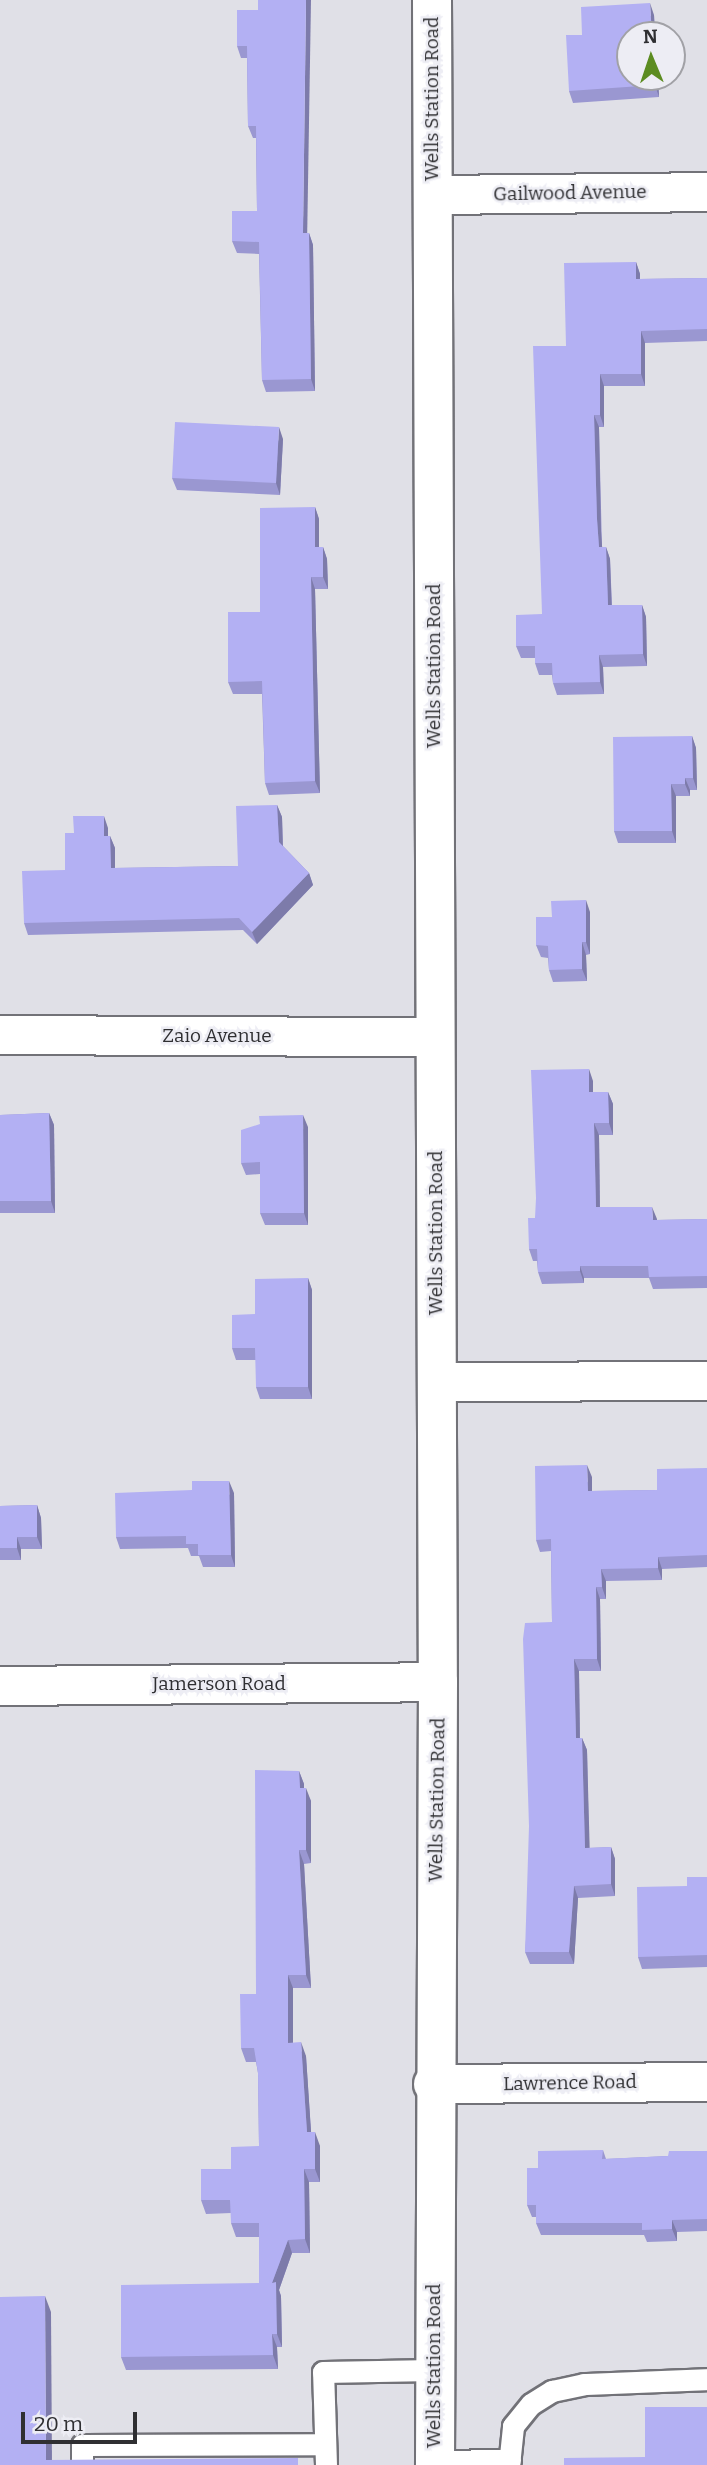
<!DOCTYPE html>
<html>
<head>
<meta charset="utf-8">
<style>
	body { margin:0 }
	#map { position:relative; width:707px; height:2465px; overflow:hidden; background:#e0e0e7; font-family:Bitter,serif }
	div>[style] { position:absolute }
	.roads { filter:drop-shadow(2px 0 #727278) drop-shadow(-2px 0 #727278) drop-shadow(0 2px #727278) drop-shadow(0 -2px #727278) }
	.service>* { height:21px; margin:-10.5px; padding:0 10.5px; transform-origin:10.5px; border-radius:10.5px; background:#fff }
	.minor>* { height:38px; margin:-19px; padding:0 19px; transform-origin:19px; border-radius:19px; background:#fff }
	.tertiary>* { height:38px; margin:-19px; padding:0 19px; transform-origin:19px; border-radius:19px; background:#fff }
	.wall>* { inset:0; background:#9a97d1 }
	.shaded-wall>* { inset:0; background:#7d7baa }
	.building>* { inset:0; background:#b3b0f3 }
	span { translate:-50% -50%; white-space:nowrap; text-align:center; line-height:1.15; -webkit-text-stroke:5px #ededf4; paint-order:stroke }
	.street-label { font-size:19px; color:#2f2f32 }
	.north { position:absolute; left:616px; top:21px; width:70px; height:70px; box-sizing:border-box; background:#ededf4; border:2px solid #a1a1a6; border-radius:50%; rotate:358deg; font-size:19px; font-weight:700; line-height:28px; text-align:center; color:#2f2f32 }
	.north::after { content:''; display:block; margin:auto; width:24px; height:32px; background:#5c8c21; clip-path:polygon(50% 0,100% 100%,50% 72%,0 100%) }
	.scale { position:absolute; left:21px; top:2412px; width:116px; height:32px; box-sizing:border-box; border:4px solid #2f2f32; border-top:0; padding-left:9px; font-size:21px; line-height:24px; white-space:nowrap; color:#2f2f32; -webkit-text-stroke:5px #ededf4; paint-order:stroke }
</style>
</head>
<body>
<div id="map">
	<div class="roads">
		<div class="service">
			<div style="left:435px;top:2461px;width:75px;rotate:-0.8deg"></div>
			<div style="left:82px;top:2465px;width:20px;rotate:-90deg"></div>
			<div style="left:82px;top:2445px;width:243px;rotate:-0.2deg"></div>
			<div style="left:326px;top:2465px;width:93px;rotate:-91.8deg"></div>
			<div style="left:323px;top:2372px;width:110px;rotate:-1deg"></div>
			<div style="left:509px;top:2465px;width:39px;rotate:-84deg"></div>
			<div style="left:513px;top:2426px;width:28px;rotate:-51deg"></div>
			<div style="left:531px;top:2404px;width:25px;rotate:-32deg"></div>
			<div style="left:552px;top:2391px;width:33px;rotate:-12deg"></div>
			<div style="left:584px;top:2384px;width:123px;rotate:-2.3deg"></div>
		</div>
		<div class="minor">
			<div style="left:433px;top:195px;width:274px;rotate:-0.6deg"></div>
			<div style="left:0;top:1035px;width:435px;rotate:0.3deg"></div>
			<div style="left:437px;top:1382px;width:270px;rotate:-0.2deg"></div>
			<div style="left:0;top:1686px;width:438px;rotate:-0.5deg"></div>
			<div style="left:433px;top:2084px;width:274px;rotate:-0.4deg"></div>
		</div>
		<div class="tertiary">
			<div style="left:432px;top:0;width:1682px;rotate:89.8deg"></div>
			<div style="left:438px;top:1682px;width:783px;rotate:90.22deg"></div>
		</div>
	</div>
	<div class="wall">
		<div style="clip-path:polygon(258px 10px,307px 233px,309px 233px,313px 245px,315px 391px,266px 392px,262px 380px,259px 254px,237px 253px,232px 241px,257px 211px,256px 138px,253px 138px,248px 126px,247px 58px,241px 58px,237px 46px)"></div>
		<div style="clip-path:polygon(654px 15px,655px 35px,630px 35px,630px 77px,658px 77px,659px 97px,573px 103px,569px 91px,582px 35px)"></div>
		<div style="clip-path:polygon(636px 262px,640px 274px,640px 279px,707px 278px,707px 341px,645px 343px,645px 386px,604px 386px,604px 427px,599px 427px,602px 547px,606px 547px,610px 559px,612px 605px,642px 605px,646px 617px,647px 666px,603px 667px,604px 694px,557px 695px,553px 683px,552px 675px,539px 675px,535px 663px,535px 658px,521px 658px,516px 646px,542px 614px,566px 346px)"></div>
		<div style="clip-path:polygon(283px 439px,280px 495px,177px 490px,172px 478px)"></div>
		<div style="clip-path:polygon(315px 507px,319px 519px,319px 547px,323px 547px,327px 559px,328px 589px,315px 589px,320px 793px,269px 795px,265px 783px,262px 694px,233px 694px,228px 682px,260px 612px)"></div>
		<div style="clip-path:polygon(692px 736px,696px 748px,697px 790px,690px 790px,690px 796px,676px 796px,676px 843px,618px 843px,614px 831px)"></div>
		<div style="clip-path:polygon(277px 805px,282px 817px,283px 846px,309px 873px,313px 885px,257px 944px,243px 930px,28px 935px,24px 923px,65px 870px,74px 833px,108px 828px,108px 836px,110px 836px,115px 848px,115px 868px,238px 866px)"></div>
		<div style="clip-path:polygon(590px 912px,590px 954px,586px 955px,587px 981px,553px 982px,549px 970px,548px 958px,541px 957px,536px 945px,552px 917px)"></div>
		<div style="clip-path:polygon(593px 1081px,593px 1092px,608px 1092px,613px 1104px,613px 1135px,599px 1135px,600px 1207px,657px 1220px,707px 1219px,707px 1288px,653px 1289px,649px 1278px,584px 1278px,584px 1283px,542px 1284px,538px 1272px,537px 1261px,533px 1261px,529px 1249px,535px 1218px)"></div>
		<div style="clip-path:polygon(49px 1113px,54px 1125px,55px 1213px,0 1213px,0 1115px)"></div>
		<div style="clip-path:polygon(308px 1127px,308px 1225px,265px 1225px,260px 1213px,260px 1174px,246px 1175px,241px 1163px)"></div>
		<div style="clip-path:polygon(308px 1278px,312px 1290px,312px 1399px,260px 1399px,256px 1387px,256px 1360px,236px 1360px,232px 1348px,255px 1314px)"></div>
		<div style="clip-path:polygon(707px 1468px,707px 1567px,662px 1569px,662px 1580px,606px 1581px,606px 1599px,600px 1599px,601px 1671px,579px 1671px,580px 1738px,582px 1738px,587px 1750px,589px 1848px,611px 1847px,615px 1859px,615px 1896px,578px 1898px,574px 1964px,530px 1964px,525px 1952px,552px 1622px,551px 1551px,540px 1552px,536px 1540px,592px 1477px,592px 1491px,657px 1490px)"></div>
		<div style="clip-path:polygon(234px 1493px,235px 1567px,203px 1567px,199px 1556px,191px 1556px,188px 1548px,120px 1549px,116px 1537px)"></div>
		<div style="clip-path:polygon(37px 1505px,41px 1518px,42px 1549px,21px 1549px,21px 1560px,0 1560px,0 1506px)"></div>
		<div style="clip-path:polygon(299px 1771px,304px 1784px,304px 1788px,311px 1801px,311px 1863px,304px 1864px,311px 1988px,293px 1988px,293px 2043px,306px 2056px,311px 2132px,320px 2146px,320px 2182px,309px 2182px,310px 2253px,292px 2253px,279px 2290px,281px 2296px,282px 2347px,277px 2347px,278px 2369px,126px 2370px,121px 2357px,259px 2283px,259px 2237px,236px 2237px,231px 2223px,231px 2213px,206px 2214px,201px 2200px,231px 2169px,259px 2146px,258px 2073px,256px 2062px,246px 2062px,241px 2048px,256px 1994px)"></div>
		<div style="clip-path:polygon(707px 1877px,707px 1967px,642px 1969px,638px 1957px,687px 1886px)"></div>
		<div style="clip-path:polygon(603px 2150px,606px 2159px,668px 2156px,707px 2151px,707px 2231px,677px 2232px,677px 2241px,647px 2242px,644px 2235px,541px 2235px,536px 2223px,536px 2217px,532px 2217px,527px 2205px,538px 2168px)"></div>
	</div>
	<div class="shaded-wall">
		<div style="clip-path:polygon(306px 0,311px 0,307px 245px,303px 233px)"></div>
		<div style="clip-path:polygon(650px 3px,654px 15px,655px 35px,652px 35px)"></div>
		<div style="clip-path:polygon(654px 77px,658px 77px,659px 97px,655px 85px)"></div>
		<div style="clip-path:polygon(309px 233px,313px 245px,315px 391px,311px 379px)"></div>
		<div style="clip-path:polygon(636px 262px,640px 274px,640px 291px,636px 279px)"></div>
		<div style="clip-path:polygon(641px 331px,645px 343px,645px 386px,641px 374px)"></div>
		<div style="clip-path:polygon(600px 374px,604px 386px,604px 427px,600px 415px)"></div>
		<div style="clip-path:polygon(594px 415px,599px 427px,601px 531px,603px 559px,599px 547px,597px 519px)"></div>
		<div style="clip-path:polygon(279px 427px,283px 439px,280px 495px,276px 483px)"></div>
		<div style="clip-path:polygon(315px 507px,319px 519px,319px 559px,315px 547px)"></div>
		<div style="clip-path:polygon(323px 547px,327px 559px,328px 589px,323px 577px)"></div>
		<div style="clip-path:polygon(606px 547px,610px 559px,612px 617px,608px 605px)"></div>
		<div style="clip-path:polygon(311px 577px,315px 589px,320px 793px,315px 781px)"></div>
		<div style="clip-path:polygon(642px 605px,646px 617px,647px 666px,643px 654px)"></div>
		<div style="clip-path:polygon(599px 655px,603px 667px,604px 694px,600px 682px)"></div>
		<div style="clip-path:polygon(692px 736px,696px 748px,697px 790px,693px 778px)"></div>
		<div style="clip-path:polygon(685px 778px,690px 790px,690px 796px,685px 784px)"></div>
		<div style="clip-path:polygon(671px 784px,676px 796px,676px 843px,672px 831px)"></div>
		<div style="clip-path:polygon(277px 805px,282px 817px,283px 854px,279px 842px)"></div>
		<div style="clip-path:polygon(104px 816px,108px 828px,108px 848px,104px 836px)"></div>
		<div style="clip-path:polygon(110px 836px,115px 848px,115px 880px,111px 868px)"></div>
		<div style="clip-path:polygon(309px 873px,313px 885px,257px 944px,252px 932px)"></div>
		<div style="clip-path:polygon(586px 900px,590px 912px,590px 954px,586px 942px)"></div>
		<div style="clip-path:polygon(582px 942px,586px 955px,587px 981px,582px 969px)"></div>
		<div style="clip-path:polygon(589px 1069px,593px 1081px,593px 1104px,589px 1092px)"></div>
		<div style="clip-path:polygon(608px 1092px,613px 1104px,613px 1135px,609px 1123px)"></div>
		<div style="clip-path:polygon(49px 1113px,54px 1125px,55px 1213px,51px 1201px)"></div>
		<div style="clip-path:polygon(303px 1115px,308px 1127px,308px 1225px,304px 1213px)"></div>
		<div style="clip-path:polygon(594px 1123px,599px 1135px,600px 1219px,596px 1207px)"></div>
		<div style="clip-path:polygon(652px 1207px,657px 1219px,657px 1232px,653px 1220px)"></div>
		<div style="clip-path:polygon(580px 1266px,584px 1278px,584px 1283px,580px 1271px)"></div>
		<div style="clip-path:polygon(308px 1278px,312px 1290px,312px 1399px,308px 1387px)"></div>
		<div style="clip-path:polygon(587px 1465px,592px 1477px,592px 1503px,588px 1491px)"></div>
		<div style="clip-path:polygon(229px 1481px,234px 1493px,235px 1567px,231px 1555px)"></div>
		<div style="clip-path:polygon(37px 1505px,41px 1518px,42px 1549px,37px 1537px)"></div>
		<div style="clip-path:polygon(17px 1537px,21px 1549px,21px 1560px,17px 1548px)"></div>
		<div style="clip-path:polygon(658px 1557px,662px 1569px,662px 1580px,658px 1568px)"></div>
		<div style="clip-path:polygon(601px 1569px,606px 1581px,606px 1599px,602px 1587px)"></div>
		<div style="clip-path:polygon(596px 1587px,600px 1599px,601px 1671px,597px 1659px)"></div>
		<div style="clip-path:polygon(574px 1659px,579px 1671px,580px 1750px,576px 1738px)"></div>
		<div style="clip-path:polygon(582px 1738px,587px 1750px,590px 1860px,585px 1848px)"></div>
		<div style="clip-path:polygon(299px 1771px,304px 1784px,304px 1802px,300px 1788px)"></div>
		<div style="clip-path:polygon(306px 1788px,311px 1801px,311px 1863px,306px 1850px)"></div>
		<div style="clip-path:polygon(611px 1847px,615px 1859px,615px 1896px,611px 1884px)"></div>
		<div style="clip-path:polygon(299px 1850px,304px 1864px,311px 1988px,306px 1975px)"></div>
		<div style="clip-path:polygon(574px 1886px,578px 1898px,574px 1964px,569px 1952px)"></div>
		<div style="clip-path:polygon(288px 1975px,293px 1988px,293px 2057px,288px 2043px)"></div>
		<div style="clip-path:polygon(301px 2042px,306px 2056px,312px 2146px,307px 2132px)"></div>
		<div style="clip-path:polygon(315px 2132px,320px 2146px,320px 2182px,315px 2169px)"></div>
		<div style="clip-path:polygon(304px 2169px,309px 2182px,310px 2253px,305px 2239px)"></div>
		<div style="clip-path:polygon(672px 2220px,677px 2232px,677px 2241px,672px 2229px)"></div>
		<div style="clip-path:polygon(288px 2240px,292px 2253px,279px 2290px,281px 2296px,282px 2347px,277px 2334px,272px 2283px)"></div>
		<div style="clip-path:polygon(45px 2296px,51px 2312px,52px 2465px,46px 2460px)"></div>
		<div style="clip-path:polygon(272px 2334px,277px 2347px,278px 2369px,273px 2355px)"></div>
	</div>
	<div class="building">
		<div style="clip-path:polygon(258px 0,306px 0,303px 233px,309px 233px,311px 379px,262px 380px,259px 242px,232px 241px,232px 211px,257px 211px,256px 126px,248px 126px,247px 46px,237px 46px,237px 10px,258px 10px)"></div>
		<div style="clip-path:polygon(650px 3px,652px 35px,630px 35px,630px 77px,654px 77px,655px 85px,569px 91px,566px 35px,582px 35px,581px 7px)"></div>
		<div style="clip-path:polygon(636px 262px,636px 279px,707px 278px,707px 329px,641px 331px,641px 374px,600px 374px,600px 415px,594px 415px,597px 519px,599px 547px,606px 547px,608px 605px,642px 605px,643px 654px,599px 655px,600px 682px,553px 683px,552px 663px,535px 663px,535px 646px,516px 646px,516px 615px,542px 614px,533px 346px,566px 346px,564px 263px)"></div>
		<div style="clip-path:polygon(175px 422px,279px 427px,276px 483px,172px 478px)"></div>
		<div style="clip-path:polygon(315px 507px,315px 547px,323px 547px,323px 577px,311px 577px,315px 781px,265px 783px,262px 681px,228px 682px,228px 612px,260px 612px,260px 508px)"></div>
		<div style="clip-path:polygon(692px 736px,693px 778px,685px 778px,685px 784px,671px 784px,672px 831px,614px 831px,613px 737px)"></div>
		<div style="clip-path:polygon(277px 805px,279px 842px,309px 873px,252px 932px,239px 918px,24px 923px,22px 871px,65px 870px,65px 833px,74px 833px,73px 816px,104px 816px,104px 836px,110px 836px,111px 868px,238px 866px,236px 806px)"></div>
		<div style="clip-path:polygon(586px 900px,586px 942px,582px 942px,582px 969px,549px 970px,548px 946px,536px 945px,536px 917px,552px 917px,551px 901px)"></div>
		<div style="clip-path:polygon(589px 1069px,589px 1092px,608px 1092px,609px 1123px,594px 1123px,596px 1207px,652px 1207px,653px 1220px,707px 1219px,707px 1276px,649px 1277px,648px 1266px,580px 1266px,580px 1271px,538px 1272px,537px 1249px,529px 1249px,528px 1218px,535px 1218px,536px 1198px,531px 1070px)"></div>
		<div style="clip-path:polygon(49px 1113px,51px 1201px,0 1201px,0 1115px)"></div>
		<div style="clip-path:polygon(303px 1115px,304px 1213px,260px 1213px,260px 1162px,241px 1163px,241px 1130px,260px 1124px,259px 1116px)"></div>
		<div style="clip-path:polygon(308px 1278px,308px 1387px,256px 1387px,255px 1348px,232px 1348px,232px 1315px,255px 1314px,255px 1279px)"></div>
		<div style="clip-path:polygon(587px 1465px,588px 1491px,657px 1490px,657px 1469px,707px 1468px,707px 1555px,658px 1557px,658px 1568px,601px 1569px,602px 1587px,596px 1587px,597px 1659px,574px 1659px,576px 1738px,582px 1738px,585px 1848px,611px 1847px,611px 1884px,574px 1886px,569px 1952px,525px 1952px,529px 1826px,523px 1639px,525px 1623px,552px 1622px,551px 1539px,536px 1540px,535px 1466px)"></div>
		<div style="clip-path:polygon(192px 1481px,229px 1481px,231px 1555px,198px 1555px,198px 1544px,186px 1544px,186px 1536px,116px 1537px,115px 1493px,192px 1490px)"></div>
		<div style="clip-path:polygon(37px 1505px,37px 1537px,17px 1537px,17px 1548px,0 1548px,0 1506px)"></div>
		<div style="clip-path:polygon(255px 1770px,299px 1771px,300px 1788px,306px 1788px,306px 1850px,299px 1850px,306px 1975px,288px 1975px,288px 2043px,301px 2042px,307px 2132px,315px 2132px,315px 2169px,304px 2169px,305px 2239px,288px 2240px,272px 2283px,276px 2282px,277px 2334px,272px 2334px,273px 2355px,121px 2357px,121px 2285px,259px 2283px,259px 2223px,231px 2223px,230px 2200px,201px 2200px,201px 2169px,231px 2169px,231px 2147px,259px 2146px,258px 2073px,254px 2048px,241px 2048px,240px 1994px,256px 1994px)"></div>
		<div style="clip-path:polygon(687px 1877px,707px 1877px,707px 1955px,638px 1957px,637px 1887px,687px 1886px)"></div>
		<div style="clip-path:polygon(603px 2150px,602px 2159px,668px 2156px,669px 2151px,707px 2151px,707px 2219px,672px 2220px,672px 2229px,642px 2230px,642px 2223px,536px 2223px,536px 2205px,527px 2205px,527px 2168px,538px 2168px,538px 2151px)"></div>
		<div style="clip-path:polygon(45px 2296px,46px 2460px,298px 2458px,298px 2465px,0 2465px,0 2297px)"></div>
		<div style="clip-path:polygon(645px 2407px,707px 2407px,707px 2465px,564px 2465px,564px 2458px,645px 2457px)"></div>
	</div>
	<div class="street-label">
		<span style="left:432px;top:99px;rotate:-90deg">Wells Station Road</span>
		<span style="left:570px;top:193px;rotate:-1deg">Gailwood Avenue</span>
		<span style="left:434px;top:666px;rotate:-90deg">Wells Station Road</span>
		<span style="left:217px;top:1036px">Zaio Avenue</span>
		<span style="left:436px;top:1233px;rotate:-90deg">Wells Station Road</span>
		<span style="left:219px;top:1684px">Jamerson Road</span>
		<span style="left:437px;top:1800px;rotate:-89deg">Wells Station Road</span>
		<span style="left:570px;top:2083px;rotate:-1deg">Lawrence Road</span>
		<span style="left:434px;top:2366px;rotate:-90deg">Wells Station Road</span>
	</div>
	<div class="north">N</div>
	<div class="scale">20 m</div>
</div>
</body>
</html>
